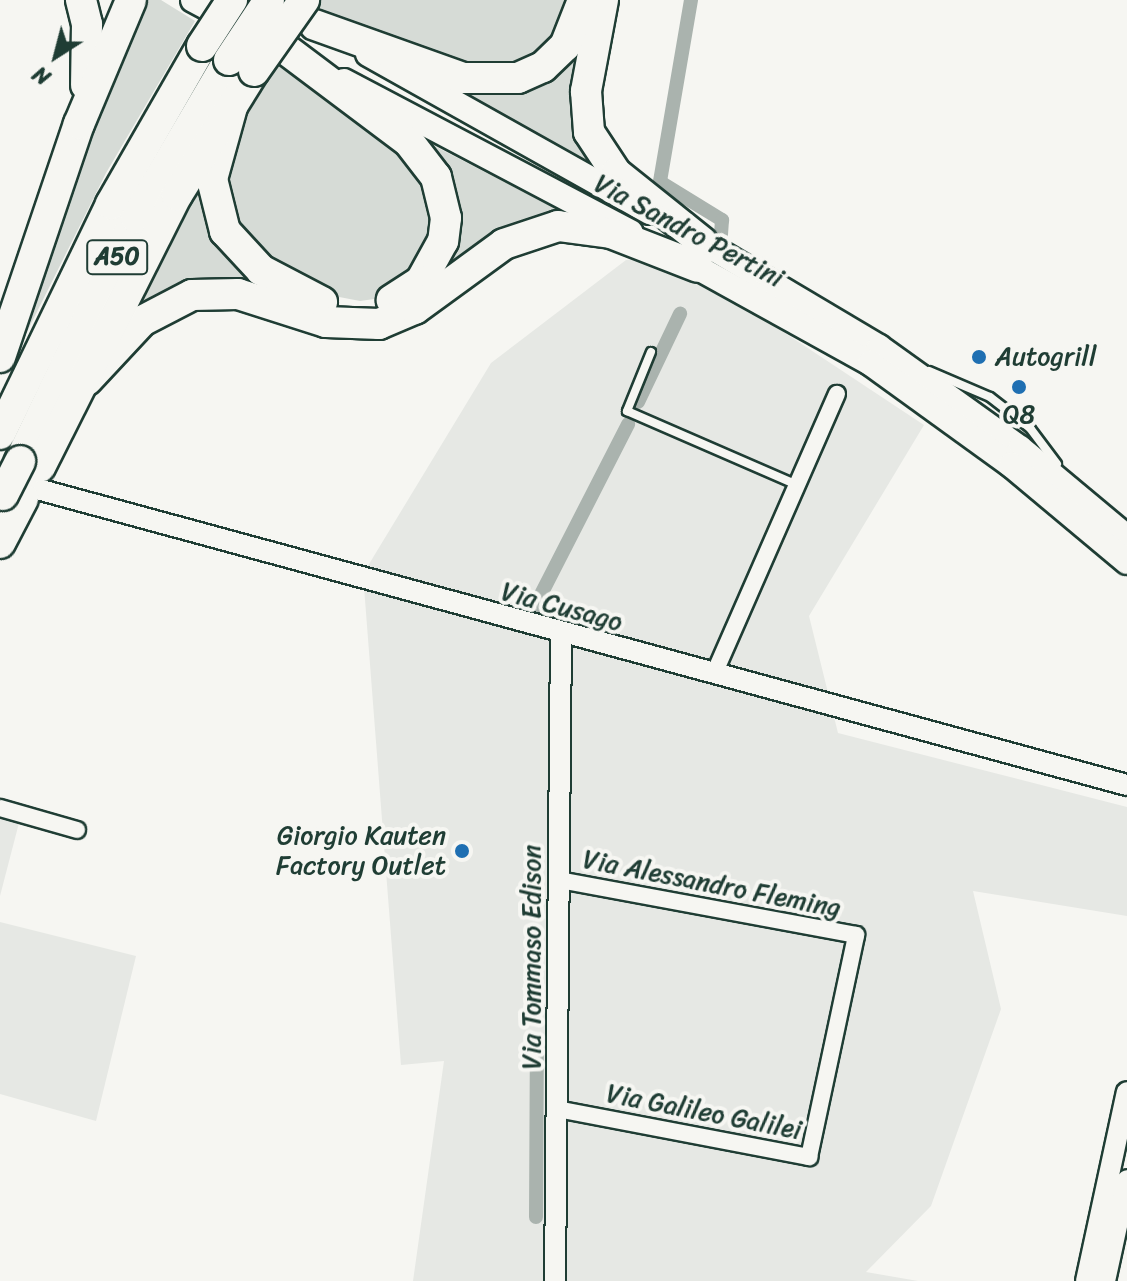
<!DOCTYPE html>
<html>
<head>
<meta charset="utf-8">
<style>
	body { margin:0 }
	#map { position:relative; width:1127px; height:1281px; overflow:hidden; background:#f6f6f2; font-family:Sriracha,sans-serif }
	div>[style] { position:absolute }
	.built>* { inset:0; background:#e6e8e4 }
	.green>* { inset:0; background:#d6dbd6 }
	.canal>* { height:14px; margin:-7px; padding:0 7px; transform-origin:7px; border-radius:7px; background:#aab3ae }
	.roads { filter:drop-shadow(2px 0 #1f3d34) drop-shadow(-2px 0 #1f3d34) drop-shadow(0 2px #1f3d34) drop-shadow(0 -2px #1f3d34) }
	.service>* { height:8px; margin:-4px; padding:0 4px; transform-origin:4px; border-radius:4px; background:#f6f6f2 }
	.minor>* { height:16px; margin:-8px; padding:0 8px; transform-origin:8px; border-radius:8px; background:#f6f6f2 }
	.tertiary>* { height:20px; margin:-10px; padding:0 10px; transform-origin:10px; border-radius:10px; background:#f6f6f2 }
	.secondary>* { height:24px; margin:-12px; padding:0 12px; transform-origin:12px; border-radius:12px; background:#f6f6f2 }
	.motorway>* { height:30px; margin:-15px; padding:0 15px; transform-origin:15px; border-radius:15px; background:#f6f6f2 }
	.bridges { filter:drop-shadow(2px 0 #1f3d34) drop-shadow(-2px 0 #1f3d34) drop-shadow(0 2px #1f3d34) drop-shadow(0 -2px #1f3d34) }
	.motorway-bridge>* { height:30px; margin:-15px; padding:0 15px; transform-origin:15px; border-radius:15px; background:#f6f6f2 }
	.dots>* { width:22px; height:22px; translate:-50% -50%; box-sizing:border-box; border:4px solid #f6f6f2; border-radius:50% }
	span { translate:-50% -50%; white-space:nowrap; text-align:center; line-height:1.15; -webkit-text-stroke:8px #f6f6f2; paint-order:stroke }
	.shield-label span { padding:2px 6px; background:#f6f6f2; border:2px solid; border-radius:6px; -webkit-text-stroke-width:0 }
	.shield-label { font-size:24px; color:#1f3d34; font-weight:700 }
	.street-label { font-size:26px; color:#1f3d34 }
	.poi-label { font-size:26px; color:#1f3d34 }
	.left { translate:0 -50%; text-align:left }
	.right { translate:-100% -50%; text-align:right }
	.north { position:absolute; left:16px; top:16px; width:80px; height:80px; -webkit-text-stroke:6px #f6f6f2; paint-order:stroke; rotate:216deg; font-size:22px; font-weight:700; line-height:32px; text-align:center; color:#1f3d34 }
	.north::after { content:''; display:block; margin:auto; width:28px; height:36px; background:#1f3d34; clip-path:polygon(50% 0,100% 100%,50% 72%,0 100%) }
</style>
</head>
<body>
<div id="map">
	<div class="built">
		<div style="clip-path:polygon(649px 258px,758px 315px,924px 425px,809px 616px,838px 733px,1127px 807px,1127px 916px,973px 891px,1001px 1009px,931px 1206px,866px 1272px,918px 1281px,413px 1281px,444px 1061px,401px 1065px,363px 574px,491px 363px,626px 260px)"></div>
		<div style="clip-path:polygon(0 813px,20px 819px,0 896px)"></div>
		<div style="clip-path:polygon(0 922px,136px 956px,96px 1121px,0 1094px)"></div>
	</div>
	<div class="green">
		<div style="clip-path:polygon(139px 0,161px 0,195px 21px,106px 173px,14px 358px,57px 216px)"></div>
		<div style="clip-path:polygon(320px 0,575px 0,569px 26px,530px 66px,438px 66px,314px 9px)"></div>
		<div style="clip-path:polygon(583px 29px,592px 163px,455px 87px,484px 88px)"></div>
		<div style="clip-path:polygon(275px 64px,407px 152px,438px 196px,428px 262px,381px 298px,360px 301px,308px 291px,231px 228px,224px 150px)"></div>
		<div style="clip-path:polygon(417px 137px,582px 222px,537px 224px,518px 231px,424px 296px,378px 318px,335px 318px,214px 283px,175px 293px,144px 310px,131px 307px,203px 167px,213px 227px,234px 257px,271px 288px,317px 308px,353px 315px,402px 303px,437px 273px,446px 256px,454px 215px,445px 173px)"></div>
	</div>
	<div class="canal">
		<div style="left:691px;top:0;width:185px;rotate:99.7deg"></div>
		<div style="left:660px;top:182px;width:73px;rotate:31.5deg"></div>
		<div style="left:722px;top:220px;width:16px;rotate:94deg"></div>
		<div style="left:638px;top:402px;width:98px;rotate:-64.5deg"></div>
		<div style="left:532px;top:612px;width:211px;rotate:-62.9deg"></div>
		<div style="left:536px;top:1217px;width:170px;rotate:-89.7deg"></div>
	</div>
	<div class="roads">
		<div class="service">
			<div style="left:651px;top:352px;width:64px;rotate:112.1deg"></div>
			<div style="left:627px;top:411px;width:185px;rotate:23.5deg"></div>
			<div style="left:929px;top:371px;width:66px;rotate:23.1deg"></div>
			<div style="left:990px;top:397px;width:51px;rotate:37.8deg"></div>
			<div style="left:1030px;top:428px;width:45px;rotate:53.1deg"></div>
		</div>
		<div class="minor">
			<div style="left:714px;top:674px;width:306px;rotate:-66.3deg"></div>
			<div style="left:0;top:808px;width:80px;rotate:15.9deg"></div>
			<div style="left:557px;top:1109px;width:257px;rotate:10.8deg"></div>
			<div style="left:809px;top:1157px;width:227px;rotate:-78deg"></div>
			<div style="left:856px;top:935px;width:302px;rotate:-169.5deg"></div>
		</div>
		<div class="tertiary">
			<div style="left:8px;top:481px;width:1160px;rotate:15.2deg"></div>
			<div style="left:555px;top:1281px;width:647px;rotate:-89.47deg"></div>
			<div style="left:1086px;top:1281px;width:193px;rotate:-77.8deg"></div>
			<div style="left:1105px;top:1281px;width:103px;rotate:-77.7deg"></div>
		</div>
		<div class="secondary">
			<div style="left:193px;top:0;width:51px;rotate:28.1deg"></div>
			<div style="left:368px;top:54px;width:323px;rotate:29.3deg"></div>
			<div style="left:344px;top:81px;width:324px;rotate:27.8deg"></div>
			<div style="left:689px;top:234px;width:221px;rotate:30.7deg"></div>
			<div style="left:879px;top:347px;width:173px;rotate:35.6deg"></div>
			<div style="left:1020px;top:448px;width:139px;rotate:39.8deg"></div>
			<div style="left:684px;top:260px;width:213px;rotate:29deg"></div>
			<div style="left:870px;top:363px;width:174px;rotate:35.9deg"></div>
			<div style="left:1011px;top:465px;width:151px;rotate:39.9deg"></div>
		</div>
		<div class="motorway">
			<div style="left:81px;top:0;width:25px;rotate:76deg"></div>
			<div style="left:87px;top:24px;width:61px;rotate:90.9deg"></div>
			<div style="left:603px;top:0;width:93px;rotate:100.6deg"></div>
			<div style="left:586px;top:91px;width:41px;rotate:85.8deg"></div>
			<div style="left:589px;top:132px;width:49px;rotate:56.6deg"></div>
			<div style="left:616px;top:173px;width:110px;rotate:38.7deg"></div>
			<div style="left:315px;top:25px;width:157px;rotate:19.7deg"></div>
			<div style="left:463px;top:78px;width:55px"></div>
			<div style="left:518px;top:78px;width:27px;rotate:-24deg"></div>
			<div style="left:543px;top:67px;width:30px;rotate:-44deg"></div>
			<div style="left:565px;top:46px;width:49px;rotate:-68.6deg"></div>
			<div style="left:288px;top:51px;width:151px;rotate:36.9deg"></div>
			<div style="left:409px;top:142px;width:44px;rotate:52.4deg"></div>
			<div style="left:436px;top:177px;width:42px;rotate:76.3deg"></div>
			<div style="left:446px;top:218px;width:23px;rotate:97deg"></div>
			<div style="left:443px;top:241px;width:46px;rotate:118.8deg"></div>
			<div style="left:421px;top:281px;width:35px;rotate:147deg"></div>
			<div style="left:232px;top:107px;width:75px;rotate:105.5deg"></div>
			<div style="left:212px;top:179px;width:54px;rotate:76deg"></div>
			<div style="left:225px;top:231px;width:53px;rotate:47.3deg"></div>
			<div style="left:261px;top:270px;width:69px;rotate:27.7deg"></div>
			<div style="left:0;top:357px;width:246px;rotate:-71.3deg"></div>
			<div style="left:79px;top:124px;width:134px;rotate:-67.2deg"></div>
			<div style="left:87px;top:380px;width:81px;rotate:-47deg"></div>
			<div style="left:142px;top:321px;width:56px;rotate:-27.5deg"></div>
			<div style="left:192px;top:295px;width:46px;rotate:-1.2deg"></div>
			<div style="left:238px;top:294px;width:92px;rotate:17.7deg"></div>
			<div style="left:326px;top:322px;width:53px;rotate:2.2deg"></div>
			<div style="left:379px;top:324px;width:39px;rotate:-23deg"></div>
			<div style="left:415px;top:309px;width:110px;rotate:-36.1deg"></div>
			<div style="left:504px;top:244px;width:57px;rotate:-18.4deg"></div>
			<div style="left:558px;top:226px;width:53px;rotate:7.5deg"></div>
			<div style="left:611px;top:233px;width:93px;rotate:21.3deg"></div>
			<div style="left:0;top:434px;width:255px;rotate:-64.2deg"></div>
			<div style="left:111px;top:204px;width:182px;rotate:-60.1deg"></div>
			<div style="left:20px;top:461px;width:269px;rotate:-64.5deg"></div>
			<div style="left:136px;top:218px;width:183px;rotate:-59.5deg"></div>
			<div style="left:40px;top:467px;width:305px;rotate:-63.3deg"></div>
			<div style="left:177px;top:195px;width:146px;rotate:-58.2deg"></div>
			<div style="left:0;top:543px;width:50px;rotate:-62.4deg"></div>
		</div>
	</div>
	<div class="bridges">
		<div class="motorway-bridge">
			<div style="left:202px;top:46px;width:55px;rotate:-56.9deg"></div>
			<div style="left:229px;top:60px;width:72px;rotate:-56.3deg"></div>
			<div style="left:254px;top:71px;width:87px;rotate:-54.8deg"></div>
			<div style="left:3px;top:495px;width:38px;rotate:-63deg"></div>
		</div>
	</div>
	<div class="dots">
		<div style="left:979px;top:357px;background:#1f6fb2"></div>
		<div style="left:1019px;top:387px;background:#1f6fb2"></div>
		<div style="left:462px;top:851px;background:#1f6fb2"></div>
	</div>
	<div class="shield-label">
		<span style="left:117px;top:257px">A50</span>
	</div>
	<div class="street-label">
		<span style="left:689px;top:231px;rotate:28deg">Via Sandro Pertini</span>
		<span style="left:562px;top:607px;rotate:15deg">Via Cusago</span>
		<span style="left:712px;top:884px;rotate:11deg">Via Alessandro Fleming</span>
		<span style="left:532px;top:957px;rotate:-90deg">Via Tommaso Edison</span>
		<span style="left:704px;top:1112px;rotate:11deg">Via Galileo Galilei</span>
	</div>
	<div class="poi-label">
		<span class="left" style="left:995px;top:357px">Autogrill</span>
		<span style="left:1019px;top:415px">Q8</span>
		<span class="right" style="left:446px;top:851px">Giorgio Kauten<br>Factory Outlet</span>
	</div>
	<div class="north">N</div>
</div>
</body>
</html>
